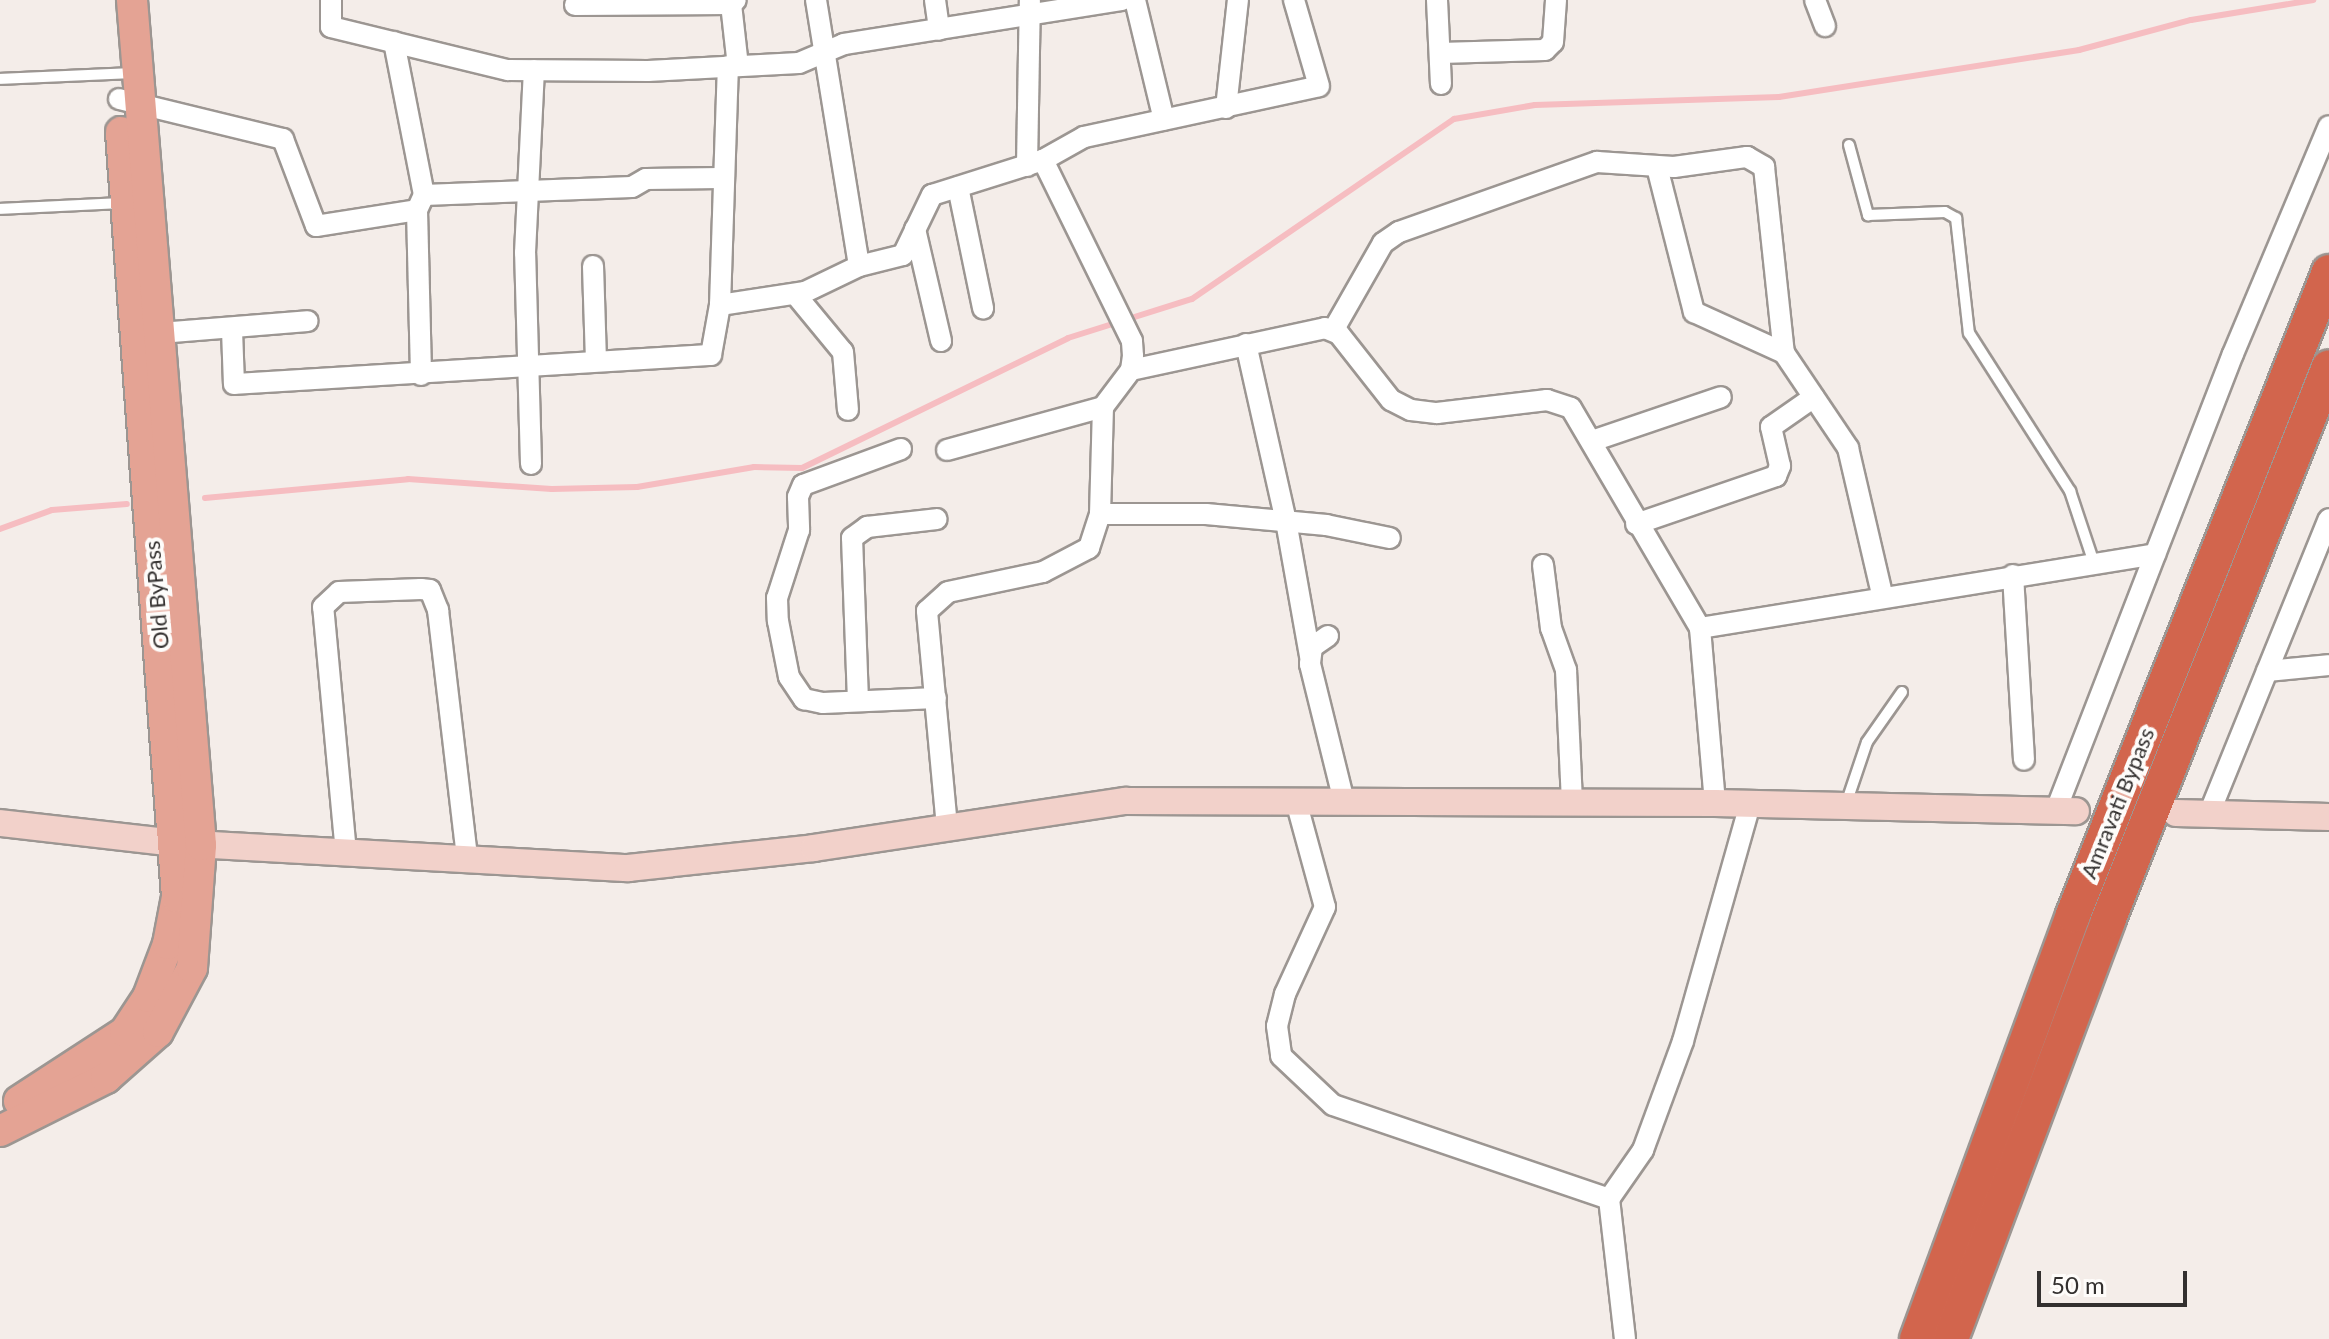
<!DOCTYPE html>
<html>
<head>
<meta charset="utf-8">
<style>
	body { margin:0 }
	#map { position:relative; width:2329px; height:1339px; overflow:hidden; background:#f4ede9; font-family:Lato,sans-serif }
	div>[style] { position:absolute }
	.stream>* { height:6px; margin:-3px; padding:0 3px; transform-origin:3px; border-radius:3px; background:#f6bdc1 }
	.roads { filter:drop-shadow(2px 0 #9c9692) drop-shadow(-2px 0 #9c9692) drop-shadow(0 2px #9c9692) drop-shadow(0 -2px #9c9692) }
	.lane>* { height:10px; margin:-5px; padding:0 5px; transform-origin:5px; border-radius:5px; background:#fff }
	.street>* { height:20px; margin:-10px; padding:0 10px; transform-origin:10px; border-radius:10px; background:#fff }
	.secondary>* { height:26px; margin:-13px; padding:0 13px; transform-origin:13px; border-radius:13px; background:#f2d1ca }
	.primary>* { height:30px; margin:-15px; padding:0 15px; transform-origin:15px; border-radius:15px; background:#e4a394 }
	.highway>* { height:34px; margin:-17px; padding:0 17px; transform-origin:17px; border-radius:17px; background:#d2654d }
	span { translate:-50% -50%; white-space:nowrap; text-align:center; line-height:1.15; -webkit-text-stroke:8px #fefcfa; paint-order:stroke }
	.street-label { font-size:22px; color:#33302f }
	.scale { position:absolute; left:2037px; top:1271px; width:150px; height:36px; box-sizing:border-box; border:4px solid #33302f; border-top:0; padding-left:10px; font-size:24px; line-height:28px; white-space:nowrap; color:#33302f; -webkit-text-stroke:6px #fefcfa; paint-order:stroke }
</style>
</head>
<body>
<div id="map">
	<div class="stream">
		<div style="left:205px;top:498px;width:204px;rotate:-5.3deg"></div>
		<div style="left:408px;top:479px;width:144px;rotate:4deg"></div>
		<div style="left:552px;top:489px;width:85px;rotate:-1.3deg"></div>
		<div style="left:637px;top:487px;width:119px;rotate:-9.7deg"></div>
		<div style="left:754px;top:467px;width:48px;rotate:1.2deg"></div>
		<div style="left:802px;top:468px;width:296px;rotate:-26deg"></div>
		<div style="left:1068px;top:338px;width:130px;rotate:-17.5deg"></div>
		<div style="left:1192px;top:299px;width:318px;rotate:-34.5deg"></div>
		<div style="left:1454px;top:119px;width:82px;rotate:-9.8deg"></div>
		<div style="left:1535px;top:105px;width:244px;rotate:-1.9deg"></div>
		<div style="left:1779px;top:97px;width:304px;rotate:-8.9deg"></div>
		<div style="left:2079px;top:50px;width:116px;rotate:-15deg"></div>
		<div style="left:2191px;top:20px;width:124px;rotate:-9.3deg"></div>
		<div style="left:0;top:529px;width:55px;rotate:-20.1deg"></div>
		<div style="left:52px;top:510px;width:75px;rotate:-4.6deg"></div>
	</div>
	<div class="roads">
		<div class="lane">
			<div style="left:0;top:79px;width:134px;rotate:-2.6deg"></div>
			<div style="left:1849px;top:145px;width:73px;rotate:74.8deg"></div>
			<div style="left:1868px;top:215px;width:77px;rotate:-2.2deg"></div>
			<div style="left:1945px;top:212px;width:13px;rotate:29deg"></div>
			<div style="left:1956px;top:218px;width:116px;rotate:83.6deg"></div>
			<div style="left:1969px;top:333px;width:188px;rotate:57.4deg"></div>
			<div style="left:2070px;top:491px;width:76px;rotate:71.6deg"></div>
			<div style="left:0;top:209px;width:122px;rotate:-2.8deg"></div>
			<div style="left:1846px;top:804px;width:65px;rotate:-71.3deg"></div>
			<div style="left:1867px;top:742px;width:61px;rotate:-55deg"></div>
		</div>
		<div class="street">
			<div style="left:331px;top:0;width:27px;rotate:90deg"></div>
			<div style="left:331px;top:27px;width:182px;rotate:13.7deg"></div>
			<div style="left:508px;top:70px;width:140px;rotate:0.4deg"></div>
			<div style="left:648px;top:71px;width:151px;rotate:-3deg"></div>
			<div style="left:799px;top:63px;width:49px;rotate:-22.9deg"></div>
			<div style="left:844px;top:44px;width:282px;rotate:-9deg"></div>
			<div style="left:816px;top:0;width:269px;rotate:80.8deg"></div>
			<div style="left:935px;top:0;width:30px;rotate:82deg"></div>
			<div style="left:1135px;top:0;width:123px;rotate:76.4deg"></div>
			<div style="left:1437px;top:0;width:84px;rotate:87.3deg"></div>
			<div style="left:1815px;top:0;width:28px;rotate:69deg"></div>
			<div style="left:731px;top:4px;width:62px;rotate:83.6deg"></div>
			<div style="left:575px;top:5px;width:156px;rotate:-0.4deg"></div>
			<div style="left:731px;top:4px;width:6px;rotate:-39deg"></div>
			<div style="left:394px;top:42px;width:156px;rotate:78.9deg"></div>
			<div style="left:1440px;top:53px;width:105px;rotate:-1.6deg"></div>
			<div style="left:1545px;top:50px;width:11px;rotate:-45deg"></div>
			<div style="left:1553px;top:42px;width:42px;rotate:-85.9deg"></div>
			<div style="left:119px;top:99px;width:169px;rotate:13.7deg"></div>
			<div style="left:283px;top:139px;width:93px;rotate:69.2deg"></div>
			<div style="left:316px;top:226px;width:102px;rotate:-9deg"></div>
			<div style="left:417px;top:210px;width:17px;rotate:-65deg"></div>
			<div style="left:424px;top:195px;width:208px;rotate:-2.2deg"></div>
			<div style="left:632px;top:187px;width:16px;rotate:-30deg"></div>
			<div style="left:646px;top:179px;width:75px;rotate:-0.8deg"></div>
			<div style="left:1226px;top:108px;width:109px;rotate:-83.7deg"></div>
			<div style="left:1027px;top:166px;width:166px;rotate:-89deg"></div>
			<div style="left:1657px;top:167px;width:150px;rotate:75.7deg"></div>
			<div style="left:1694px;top:312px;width:99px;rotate:24.5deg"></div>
			<div style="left:1784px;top:353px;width:115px;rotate:56deg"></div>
			<div style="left:1848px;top:448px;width:150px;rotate:76.9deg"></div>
			<div style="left:958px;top:187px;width:124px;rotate:78.3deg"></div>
			<div style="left:417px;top:210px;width:165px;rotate:88.6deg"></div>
			<div style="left:915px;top:229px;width:115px;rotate:76.9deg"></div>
			<div style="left:593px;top:266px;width:93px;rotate:88.2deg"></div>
			<div style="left:795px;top:294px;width:75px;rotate:50.4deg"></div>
			<div style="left:843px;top:352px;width:58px;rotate:85.1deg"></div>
			<div style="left:720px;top:305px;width:239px;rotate:-88.1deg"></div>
			<div style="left:1334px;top:329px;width:99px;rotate:-60.3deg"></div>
			<div style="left:1383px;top:243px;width:19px;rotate:-35deg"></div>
			<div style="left:1399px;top:232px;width:210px;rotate:-19.5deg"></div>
			<div style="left:1597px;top:162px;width:77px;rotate:3.7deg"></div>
			<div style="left:1674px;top:167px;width:74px;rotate:-7.8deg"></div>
			<div style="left:1747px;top:157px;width:20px;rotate:30deg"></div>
			<div style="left:1764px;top:167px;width:187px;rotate:83.9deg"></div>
			<div style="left:232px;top:330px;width:54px;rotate:87.9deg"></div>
			<div style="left:234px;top:384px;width:478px;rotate:-3.5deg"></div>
			<div style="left:711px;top:355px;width:51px;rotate:-79.8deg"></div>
			<div style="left:720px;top:305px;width:86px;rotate:-8.7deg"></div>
			<div style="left:805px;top:292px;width:60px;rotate:-25.7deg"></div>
			<div style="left:859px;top:266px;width:45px;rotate:-14deg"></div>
			<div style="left:903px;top:255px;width:67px;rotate:-64.2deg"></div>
			<div style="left:932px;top:195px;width:116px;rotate:-17.5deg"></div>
			<div style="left:1043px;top:160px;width:47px;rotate:-29.3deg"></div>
			<div style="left:1084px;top:137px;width:240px;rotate:-12.2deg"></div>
			<div style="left:1319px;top:86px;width:90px;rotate:-106.2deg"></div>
			<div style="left:160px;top:333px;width:148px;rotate:-4.6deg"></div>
			<div style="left:1246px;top:344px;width:181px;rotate:77.3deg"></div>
			<div style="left:1286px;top:521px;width:137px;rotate:79.9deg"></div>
			<div style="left:1131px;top:370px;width:198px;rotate:-12.2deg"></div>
			<div style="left:1325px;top:328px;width:15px;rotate:23deg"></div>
			<div style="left:1339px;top:334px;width:84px;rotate:51.8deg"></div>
			<div style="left:1391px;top:400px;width:22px;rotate:27deg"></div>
			<div style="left:1411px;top:410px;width:26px;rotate:7deg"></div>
			<div style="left:1437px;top:413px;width:111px;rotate:-6.7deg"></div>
			<div style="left:1547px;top:400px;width:25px;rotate:18deg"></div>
			<div style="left:1571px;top:408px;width:255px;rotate:59.6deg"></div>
			<div style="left:1700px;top:628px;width:176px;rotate:85.1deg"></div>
			<div style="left:1592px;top:441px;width:136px;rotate:-18.8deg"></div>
			<div style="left:901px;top:449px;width:104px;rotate:159.8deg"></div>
			<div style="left:803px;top:485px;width:13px;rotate:113deg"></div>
			<div style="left:798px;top:497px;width:33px;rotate:88deg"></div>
			<div style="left:799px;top:530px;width:71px;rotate:107.9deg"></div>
			<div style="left:777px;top:598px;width:23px;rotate:88deg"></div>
			<div style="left:778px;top:621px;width:57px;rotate:78.9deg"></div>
			<div style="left:789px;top:677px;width:27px;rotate:56deg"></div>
			<div style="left:804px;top:699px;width:19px;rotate:12deg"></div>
			<div style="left:823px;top:703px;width:113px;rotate:-2.5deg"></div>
			<div style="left:947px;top:450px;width:162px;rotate:-15.4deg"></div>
			<div style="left:531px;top:464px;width:211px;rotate:-91.6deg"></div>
			<div style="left:525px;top:253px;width:183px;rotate:-87.2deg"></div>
			<div style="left:1100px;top:514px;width:106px"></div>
			<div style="left:1206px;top:514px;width:121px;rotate:5.2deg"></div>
			<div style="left:1326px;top:525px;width:65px;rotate:11.5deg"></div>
			<div style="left:1636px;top:524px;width:148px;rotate:-18.9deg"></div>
			<div style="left:1776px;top:476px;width:11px;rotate:-68deg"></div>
			<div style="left:1780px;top:466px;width:40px;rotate:-103deg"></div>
			<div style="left:1771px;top:427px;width:52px;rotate:-34.9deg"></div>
			<div style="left:1543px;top:565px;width:64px;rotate:82.8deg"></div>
			<div style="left:1551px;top:628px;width:45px;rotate:70.3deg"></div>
			<div style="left:1566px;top:670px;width:132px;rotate:87.4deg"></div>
			<div style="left:2013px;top:575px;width:185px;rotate:86.6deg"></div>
			<div style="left:1700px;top:628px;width:461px;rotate:-9.2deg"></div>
			<div style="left:1328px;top:636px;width:19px;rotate:145deg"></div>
			<div style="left:1312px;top:647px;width:17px;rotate:97deg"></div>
			<div style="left:1310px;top:664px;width:141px;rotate:76.1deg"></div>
			<div style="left:2267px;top:671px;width:62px;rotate:-5.5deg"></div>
			<div style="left:858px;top:701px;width:163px;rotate:-92.1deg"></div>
			<div style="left:852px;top:538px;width:19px;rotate:-36deg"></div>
			<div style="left:867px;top:527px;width:70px;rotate:-6.5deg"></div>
			<div style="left:1296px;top:801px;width:110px;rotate:74.7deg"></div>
			<div style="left:1325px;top:907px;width:96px;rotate:114.7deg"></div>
			<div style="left:1285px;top:994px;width:33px;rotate:104deg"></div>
			<div style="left:1277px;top:1026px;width:30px;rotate:82deg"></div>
			<div style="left:1281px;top:1056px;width:71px;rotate:43.3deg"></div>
			<div style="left:1333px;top:1105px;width:292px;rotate:18.8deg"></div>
			<div style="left:2056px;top:810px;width:489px;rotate:-68.8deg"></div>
			<div style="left:2233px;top:354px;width:247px;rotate:-67.2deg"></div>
			<div style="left:2209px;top:814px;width:318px;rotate:-67.9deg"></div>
			<div style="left:947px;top:827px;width:217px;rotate:-95.3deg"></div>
			<div style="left:927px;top:611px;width:28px;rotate:-42deg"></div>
			<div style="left:948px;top:592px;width:97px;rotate:-11.9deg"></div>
			<div style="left:1043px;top:572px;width:52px;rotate:-27.6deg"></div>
			<div style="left:1089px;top:548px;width:36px;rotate:-72deg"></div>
			<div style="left:1100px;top:514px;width:107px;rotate:-88.4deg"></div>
			<div style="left:1103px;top:407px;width:46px;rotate:-52.9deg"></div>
			<div style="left:1131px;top:370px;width:14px;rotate:-82deg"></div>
			<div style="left:1133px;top:356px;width:15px;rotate:-94deg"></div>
			<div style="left:1132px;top:341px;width:202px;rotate:-116.2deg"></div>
			<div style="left:346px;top:853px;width:247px;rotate:-95.3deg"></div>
			<div style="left:323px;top:607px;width:22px;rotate:-43deg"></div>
			<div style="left:339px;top:592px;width:82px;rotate:-2.1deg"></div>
			<div style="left:421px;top:589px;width:9px;rotate:6deg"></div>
			<div style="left:430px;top:590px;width:22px;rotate:68deg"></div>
			<div style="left:438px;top:610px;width:250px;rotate:83.3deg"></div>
			<div style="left:1625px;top:1339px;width:141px;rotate:-96.5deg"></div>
			<div style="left:1609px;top:1199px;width:60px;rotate:-55.2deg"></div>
			<div style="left:1643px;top:1150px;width:116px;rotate:-69.8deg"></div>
			<div style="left:1683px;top:1041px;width:246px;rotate:-74.2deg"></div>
		</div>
		<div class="secondary">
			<div style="left:2176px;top:813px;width:153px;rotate:1.5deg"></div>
			<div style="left:0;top:823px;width:177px;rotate:6.5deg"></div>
			<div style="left:176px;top:843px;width:453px;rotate:3.2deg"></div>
			<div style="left:628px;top:868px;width:187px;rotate:-6.1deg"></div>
			<div style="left:814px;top:848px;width:315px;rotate:-8.6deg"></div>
			<div style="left:1125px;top:801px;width:590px;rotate:0.19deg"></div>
			<div style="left:1715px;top:803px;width:361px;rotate:1.3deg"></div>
		</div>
		<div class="primary">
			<div style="left:19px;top:1101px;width:126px;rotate:-33.1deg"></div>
			<div style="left:125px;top:1032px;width:42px;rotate:-56.7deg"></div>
			<div style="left:148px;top:997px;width:57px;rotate:-69.3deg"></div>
			<div style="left:168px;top:944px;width:48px;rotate:-79.2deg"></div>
			<div style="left:177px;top:897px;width:767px;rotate:-94.19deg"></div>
			<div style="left:0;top:1131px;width:119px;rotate:-26.6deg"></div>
			<div style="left:106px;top:1078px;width:69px;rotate:-41.5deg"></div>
			<div style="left:158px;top:1032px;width:72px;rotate:-62deg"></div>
			<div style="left:192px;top:968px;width:123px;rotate:-85.8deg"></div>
			<div style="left:201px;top:845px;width:848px;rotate:-94.67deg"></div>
		</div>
		<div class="highway">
			<div style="left:1917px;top:1339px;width:452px;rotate:-69.8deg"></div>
			<div style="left:2073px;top:915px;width:692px;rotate:-68.29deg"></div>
			<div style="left:1951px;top:1339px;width:447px;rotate:-69.4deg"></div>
			<div style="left:2108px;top:921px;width:596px;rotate:-68.25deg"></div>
		</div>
	</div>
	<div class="street-label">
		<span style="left:156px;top:595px;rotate:-95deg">Old ByPass</span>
		<span style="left:2117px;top:803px;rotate:-68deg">Amravati Bypass</span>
	</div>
	<div class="scale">50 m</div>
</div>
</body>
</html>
